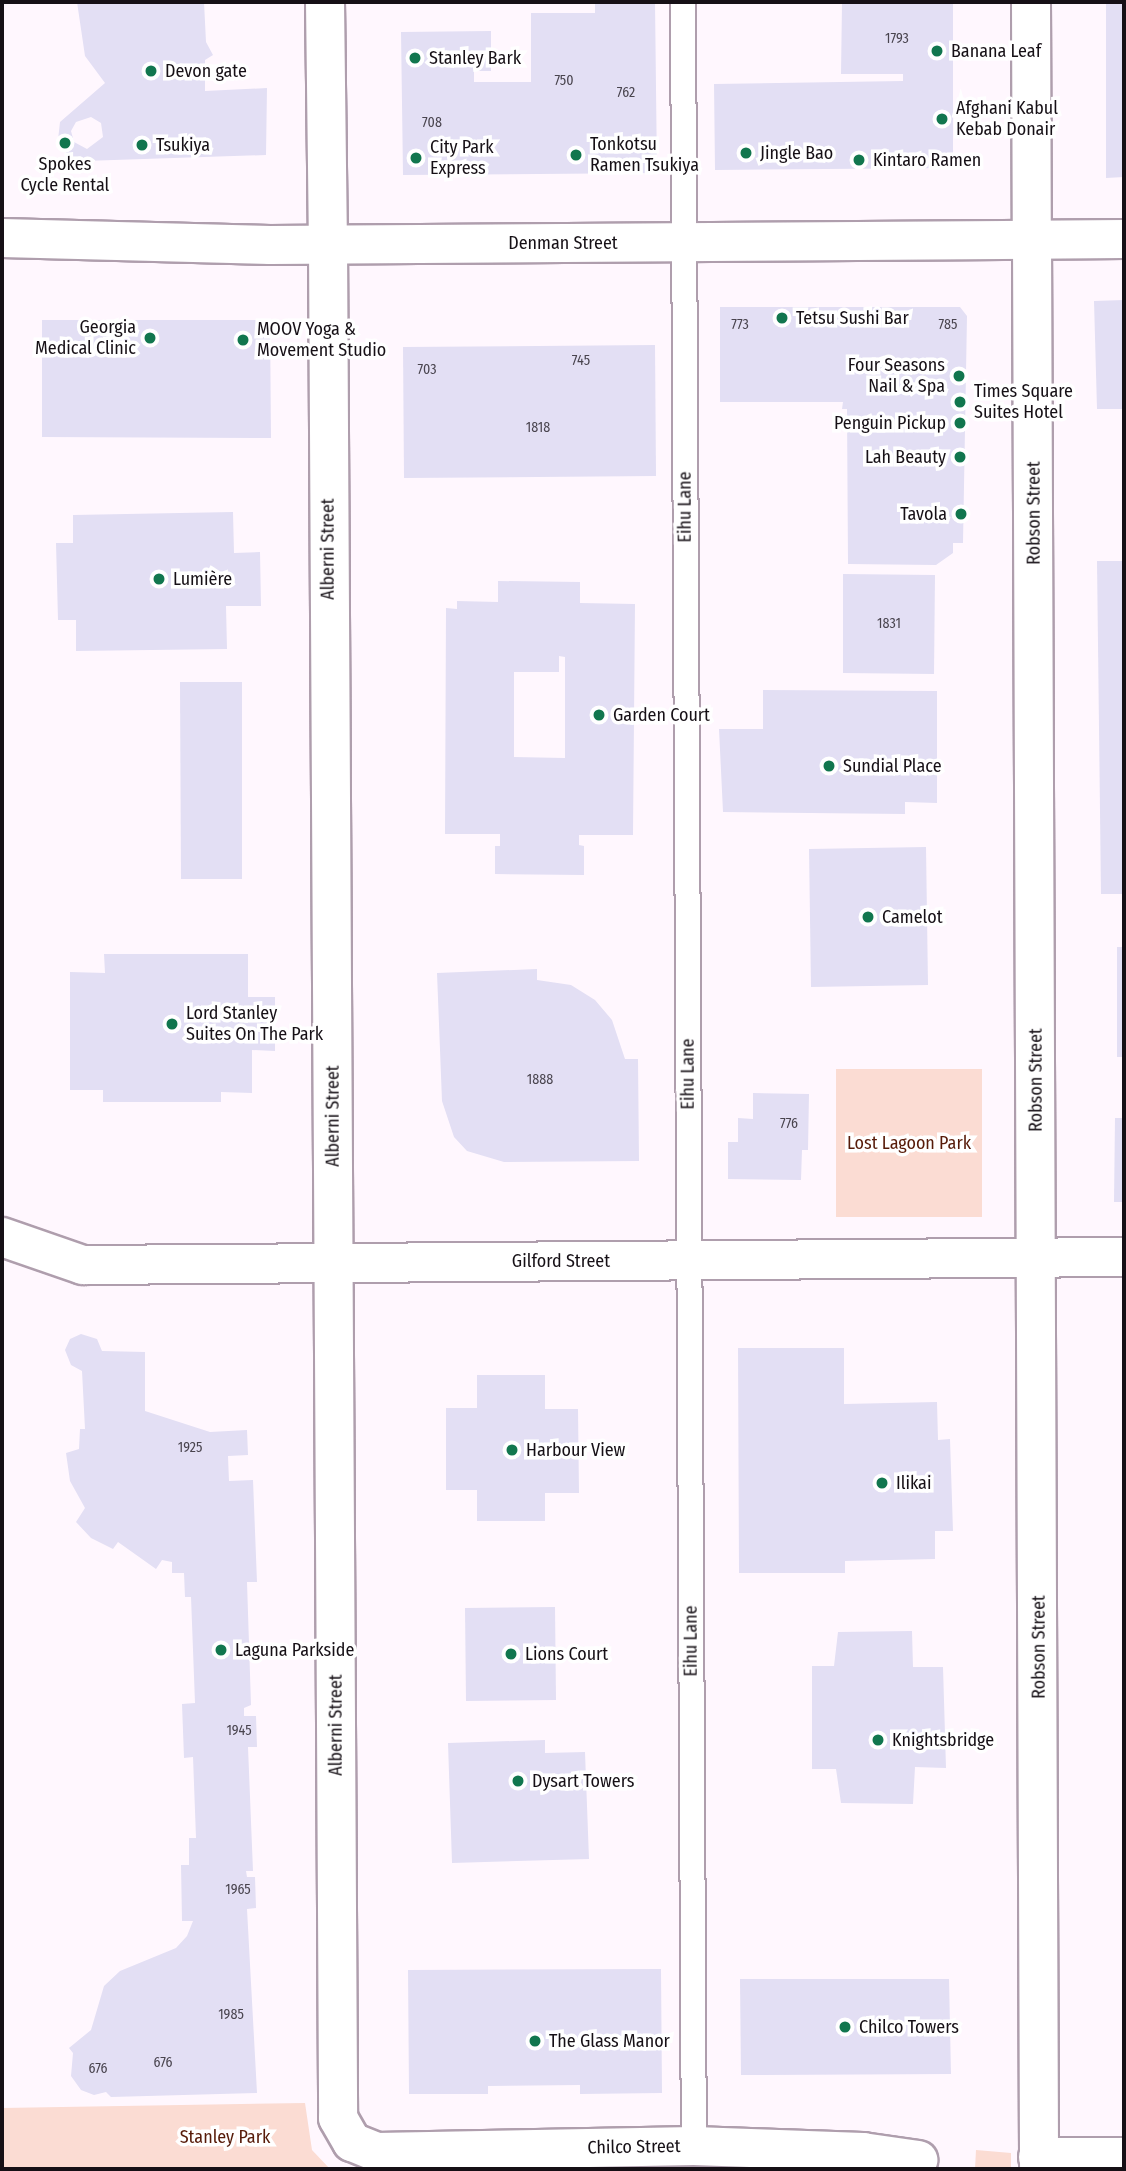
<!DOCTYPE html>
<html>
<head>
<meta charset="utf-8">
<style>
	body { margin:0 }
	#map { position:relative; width:1126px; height:2171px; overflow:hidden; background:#fff7fe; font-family:"Fira Sans Condensed",sans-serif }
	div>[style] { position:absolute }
	.green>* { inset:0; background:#fbdcd3 }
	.building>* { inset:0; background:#e3dff4 }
	.roads { filter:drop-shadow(2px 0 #af9ead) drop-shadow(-2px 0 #af9ead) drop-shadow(0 2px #af9ead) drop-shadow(0 -2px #af9ead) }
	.service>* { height:24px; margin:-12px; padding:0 12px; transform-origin:12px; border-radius:12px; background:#fff }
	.minor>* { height:38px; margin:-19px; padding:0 19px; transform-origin:19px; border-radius:19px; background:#fff }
	.tertiary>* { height:38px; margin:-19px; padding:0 19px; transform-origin:19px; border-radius:19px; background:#fff }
	.secondary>* { height:38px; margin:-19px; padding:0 19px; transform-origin:19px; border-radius:19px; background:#fff }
	.dots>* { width:19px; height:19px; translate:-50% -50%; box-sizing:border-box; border:4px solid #fff; border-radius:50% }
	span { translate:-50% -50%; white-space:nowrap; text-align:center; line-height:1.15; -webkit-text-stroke:7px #fff; paint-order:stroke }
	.number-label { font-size:14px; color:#49444e }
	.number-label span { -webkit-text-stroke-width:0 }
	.poi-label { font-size:18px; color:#161016 }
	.left { translate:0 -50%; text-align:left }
	.right { translate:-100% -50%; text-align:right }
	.street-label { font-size:18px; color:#161016 }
	.park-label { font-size:18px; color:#571b09 }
	.frame { position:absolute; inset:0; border:4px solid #161016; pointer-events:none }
</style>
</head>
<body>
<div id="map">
	<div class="green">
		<div style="clip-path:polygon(836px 1069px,982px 1069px,982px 1217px,836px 1217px)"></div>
		<div style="clip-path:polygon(305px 2103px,312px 2150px,330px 2169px,2px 2169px,2px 2108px)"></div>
		<div style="clip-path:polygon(976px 2150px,1011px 2153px,1011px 2169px,975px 2169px)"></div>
	</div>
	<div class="building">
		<div style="clip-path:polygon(evenodd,77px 2px,204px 2px,206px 42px,213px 55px,205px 60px,205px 91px,267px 88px,266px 155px,84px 161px,68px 155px,58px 140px,60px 122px,105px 83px,85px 56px,77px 2px,91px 117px,101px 123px,103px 137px,87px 149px,74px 142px,71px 131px,76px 122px,91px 117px)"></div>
		<div style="clip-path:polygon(595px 2px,655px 2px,657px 173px,403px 175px,401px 32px,491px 31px,491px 71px,474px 71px,474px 82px,531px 82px,531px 13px,595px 13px)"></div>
		<div style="clip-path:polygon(1106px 2px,1124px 2px,1124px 177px,1106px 178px)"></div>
		<div style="clip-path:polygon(842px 3px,953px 4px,953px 168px,715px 170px,714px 84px,903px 81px,903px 74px,841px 74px)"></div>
		<div style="clip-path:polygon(1124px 300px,1124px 409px,1097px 409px,1094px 301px)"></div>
		<div style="clip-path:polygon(720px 307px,960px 307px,967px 316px,963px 543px,953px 543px,953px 553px,936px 565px,848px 564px,847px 409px,842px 409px,843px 402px,720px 402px)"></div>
		<div style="clip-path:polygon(42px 320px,270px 320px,271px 438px,42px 437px)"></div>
		<div style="clip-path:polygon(655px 345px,656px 476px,404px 478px,403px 347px)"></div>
		<div style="clip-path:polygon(233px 512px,234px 553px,260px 552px,261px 606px,226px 606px,227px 649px,76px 651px,76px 620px,58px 620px,56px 543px,73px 543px,73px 515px)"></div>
		<div style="clip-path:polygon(1097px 561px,1124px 561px,1124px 894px,1101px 894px)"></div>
		<div style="clip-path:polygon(843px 574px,935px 575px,934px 674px,843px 673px)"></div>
		<div style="clip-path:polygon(evenodd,498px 581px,580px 582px,580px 603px,635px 604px,633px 835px,579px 835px,579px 845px,584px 846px,584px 875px,495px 874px,495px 846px,500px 846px,500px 834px,445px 834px,446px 608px,457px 609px,457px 601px,498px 602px,498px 581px,559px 656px,565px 657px,565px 758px,514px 757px,514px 672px,559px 672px,559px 656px)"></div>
		<div style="clip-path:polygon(180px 682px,242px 682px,242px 879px,181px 879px)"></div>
		<div style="clip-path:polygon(763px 690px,937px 691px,937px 803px,905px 802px,905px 814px,723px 812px,719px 729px,763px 729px)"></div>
		<div style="clip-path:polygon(926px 847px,928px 985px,811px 987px,809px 849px)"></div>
		<div style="clip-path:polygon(1117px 947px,1124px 947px,1124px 1057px,1117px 1057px)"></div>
		<div style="clip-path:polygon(104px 954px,248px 954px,248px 997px,275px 997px,275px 1051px,252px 1050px,252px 1093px,221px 1092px,221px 1102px,103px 1102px,103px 1090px,70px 1090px,70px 972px,105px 973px)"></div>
		<div style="clip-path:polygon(537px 969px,537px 980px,571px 985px,595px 1000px,612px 1020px,625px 1059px,638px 1059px,639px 1161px,504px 1162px,467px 1151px,454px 1137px,442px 1101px,437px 973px)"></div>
		<div style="clip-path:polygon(753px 1093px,809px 1094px,808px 1150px,802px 1150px,801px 1180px,728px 1179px,728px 1142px,738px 1142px,738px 1118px,753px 1119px)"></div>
		<div style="clip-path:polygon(1115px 1118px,1124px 1118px,1124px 1202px,1114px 1202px)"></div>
		<div style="clip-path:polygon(81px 1334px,97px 1339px,102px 1351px,145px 1352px,145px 1411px,210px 1432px,247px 1430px,248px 1455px,228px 1456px,229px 1481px,253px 1480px,257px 1582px,247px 1582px,251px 1705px,244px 1708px,244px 1716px,256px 1716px,257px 1747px,248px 1747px,253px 1871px,246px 1871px,247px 1877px,255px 1877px,256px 1908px,247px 1909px,257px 2093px,111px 2097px,106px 2092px,94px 2095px,81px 2090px,71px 2076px,73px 2053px,69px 2048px,91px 2030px,104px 1986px,120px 1971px,176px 1948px,187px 1936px,193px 1921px,182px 1921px,181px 1865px,189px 1865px,189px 1838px,196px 1838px,193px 1757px,184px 1758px,182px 1704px,195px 1703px,191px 1597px,185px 1597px,184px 1573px,172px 1573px,172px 1562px,162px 1560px,156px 1569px,118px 1542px,113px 1549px,91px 1538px,76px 1522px,85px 1508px,70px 1481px,66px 1453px,79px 1449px,80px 1429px,85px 1429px,82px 1371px,71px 1365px,65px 1350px,70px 1339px)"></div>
		<div style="clip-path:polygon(738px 1348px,844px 1348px,844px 1404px,937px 1402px,938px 1440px,950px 1439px,953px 1531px,935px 1531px,935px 1559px,845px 1561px,845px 1573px,739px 1573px)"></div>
		<div style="clip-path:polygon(477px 1375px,545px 1375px,545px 1409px,578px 1409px,579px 1493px,545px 1493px,545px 1521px,477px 1521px,477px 1490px,446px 1490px,446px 1408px,477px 1408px)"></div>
		<div style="clip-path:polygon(555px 1607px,556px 1700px,466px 1701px,465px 1608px)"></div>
		<div style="clip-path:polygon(912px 1631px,913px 1667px,943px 1667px,946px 1768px,915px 1767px,913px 1804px,841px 1803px,836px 1769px,812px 1769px,812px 1666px,834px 1666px,838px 1632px)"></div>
		<div style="clip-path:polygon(545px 1740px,545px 1753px,585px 1752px,589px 1859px,452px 1863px,448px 1743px)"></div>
		<div style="clip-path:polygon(661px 1969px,662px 2093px,580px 2094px,580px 2085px,488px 2086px,488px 2094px,409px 2094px,408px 1970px)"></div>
		<div style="clip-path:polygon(740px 1979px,949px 1979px,951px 2074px,741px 2075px)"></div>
	</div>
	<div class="roads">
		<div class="service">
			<div style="left:683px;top:2px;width:2144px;rotate:89.71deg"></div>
		</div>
		<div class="minor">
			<div style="left:1032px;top:240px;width:1929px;rotate:89.79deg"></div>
			<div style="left:328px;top:244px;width:1874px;rotate:89.69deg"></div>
			<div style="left:338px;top:2118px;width:28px;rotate:60deg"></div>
			<div style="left:352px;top:2142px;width:27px;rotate:22deg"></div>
			<div style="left:377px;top:2152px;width:317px;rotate:-1.1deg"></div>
			<div style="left:694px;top:2146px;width:169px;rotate:2deg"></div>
			<div style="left:863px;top:2152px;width:56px;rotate:8.3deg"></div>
			<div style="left:2px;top:1237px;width:86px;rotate:19.1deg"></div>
			<div style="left:83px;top:1265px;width:1041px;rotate:-0.44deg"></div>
			<div style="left:1038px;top:2157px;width:86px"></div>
		</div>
		<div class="tertiary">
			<div style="left:325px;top:2px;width:242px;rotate:89.3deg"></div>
		</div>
		<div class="secondary">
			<div style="left:1031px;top:2px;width:238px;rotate:89.8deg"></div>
			<div style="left:2px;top:238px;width:268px;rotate:1.5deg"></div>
			<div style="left:270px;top:245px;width:854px;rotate:-0.4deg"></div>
		</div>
	</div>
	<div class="dots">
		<div style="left:937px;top:51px;background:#11764e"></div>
		<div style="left:415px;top:58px;background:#11764e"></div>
		<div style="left:151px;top:71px;background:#11764e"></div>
		<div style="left:942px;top:119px;background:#11764e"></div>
		<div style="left:65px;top:143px;background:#11764e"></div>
		<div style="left:142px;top:145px;background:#11764e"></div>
		<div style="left:746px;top:153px;background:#11764e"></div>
		<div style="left:576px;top:155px;background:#11764e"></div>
		<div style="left:416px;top:158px;background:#11764e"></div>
		<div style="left:859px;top:160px;background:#11764e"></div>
		<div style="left:782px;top:318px;background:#11764e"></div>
		<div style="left:150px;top:338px;background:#11764e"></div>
		<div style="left:243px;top:340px;background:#11764e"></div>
		<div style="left:959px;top:376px;background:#11764e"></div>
		<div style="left:960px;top:402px;background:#11764e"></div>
		<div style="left:960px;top:423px;background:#11764e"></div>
		<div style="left:960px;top:457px;background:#11764e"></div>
		<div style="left:961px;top:514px;background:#11764e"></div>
		<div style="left:159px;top:579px;background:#11764e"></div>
		<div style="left:599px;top:715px;background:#11764e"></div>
		<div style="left:829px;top:766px;background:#11764e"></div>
		<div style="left:868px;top:917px;background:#11764e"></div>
		<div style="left:172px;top:1024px;background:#11764e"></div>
		<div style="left:512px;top:1450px;background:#11764e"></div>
		<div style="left:882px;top:1483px;background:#11764e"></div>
		<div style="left:221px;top:1650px;background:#11764e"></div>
		<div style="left:511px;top:1654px;background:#11764e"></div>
		<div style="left:878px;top:1740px;background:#11764e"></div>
		<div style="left:518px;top:1781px;background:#11764e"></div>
		<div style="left:845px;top:2027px;background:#11764e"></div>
		<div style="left:535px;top:2041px;background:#11764e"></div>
	</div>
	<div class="number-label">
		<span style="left:897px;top:39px">1793</span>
		<span style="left:564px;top:81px">750</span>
		<span style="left:626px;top:93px">762</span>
		<span style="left:432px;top:123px">708</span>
		<span style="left:740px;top:325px">773</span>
		<span style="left:948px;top:325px">785</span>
		<span style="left:581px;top:361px">745</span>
		<span style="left:427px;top:370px">703</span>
		<span style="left:538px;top:428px">1818</span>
		<span style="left:889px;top:624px">1831</span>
		<span style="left:540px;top:1080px">1888</span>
		<span style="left:789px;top:1124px">776</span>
		<span style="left:190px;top:1448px">1925</span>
		<span style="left:239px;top:1731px">1945</span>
		<span style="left:238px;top:1890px">1965</span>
		<span style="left:231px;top:2015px">1985</span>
		<span style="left:163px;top:2063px">676</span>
		<span style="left:98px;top:2069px">676</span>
	</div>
	<div class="poi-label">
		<span class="left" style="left:951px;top:51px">Banana Leaf</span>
		<span class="left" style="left:429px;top:58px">Stanley Bark</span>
		<span class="left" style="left:165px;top:71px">Devon gate</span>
		<span class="left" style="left:956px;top:119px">Afghani Kabul<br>Kebab Donair</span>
		<span class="left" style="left:156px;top:145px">Tsukiya</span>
		<span class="left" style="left:590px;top:155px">Tonkotsu<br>Ramen Tsukiya</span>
		<span class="left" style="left:430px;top:158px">City Park<br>Express</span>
		<span class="left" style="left:760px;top:153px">Jingle Bao</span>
		<span class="left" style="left:873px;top:160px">Kintaro Ramen</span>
		<span style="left:65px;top:175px">Spokes<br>Cycle Rental</span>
		<span class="left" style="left:796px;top:318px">Tetsu Sushi Bar</span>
		<span class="right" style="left:136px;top:338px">Georgia<br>Medical Clinic</span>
		<span class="left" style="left:257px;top:340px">MOOV Yoga &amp;<br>Movement Studio</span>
		<span class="right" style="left:945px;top:376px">Four Seasons<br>Nail &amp; Spa</span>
		<span class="left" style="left:974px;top:402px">Times Square<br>Suites Hotel</span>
		<span class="right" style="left:946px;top:423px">Penguin Pickup</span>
		<span class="right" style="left:946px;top:457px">Lah Beauty</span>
		<span class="right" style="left:947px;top:514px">Tavola</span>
		<span class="left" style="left:173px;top:579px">Lumière</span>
		<span class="left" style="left:613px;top:715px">Garden Court</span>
		<span class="left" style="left:843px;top:766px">Sundial Place</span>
		<span class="left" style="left:882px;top:917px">Camelot</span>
		<span class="left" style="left:186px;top:1024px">Lord Stanley<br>Suites On The Park</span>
		<span class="left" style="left:526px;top:1450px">Harbour View</span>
		<span class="left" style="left:896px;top:1483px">Ilikai</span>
		<span class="left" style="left:235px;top:1650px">Laguna Parkside</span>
		<span class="left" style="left:525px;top:1654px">Lions Court</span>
		<span class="left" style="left:892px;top:1740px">Knightsbridge</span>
		<span class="left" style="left:532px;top:1781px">Dysart Towers</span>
		<span class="left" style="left:859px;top:2027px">Chilco Towers</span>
		<span class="left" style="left:549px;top:2041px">The Glass Manor</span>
	</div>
	<div class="street-label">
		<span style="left:563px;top:243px">Denman Street</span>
		<span style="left:685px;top:507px;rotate:-90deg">Eihu Lane</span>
		<span style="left:1034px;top:513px;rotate:-90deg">Robson Street</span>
		<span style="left:328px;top:549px;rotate:-90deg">Alberni Street</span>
		<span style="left:688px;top:1074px;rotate:-90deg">Eihu Lane</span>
		<span style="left:1036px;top:1080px;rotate:-90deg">Robson Street</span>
		<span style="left:333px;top:1116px;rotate:-90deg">Alberni Street</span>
		<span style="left:561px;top:1261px">Gilford Street</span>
		<span style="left:691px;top:1641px;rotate:-90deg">Eihu Lane</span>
		<span style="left:1039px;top:1647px;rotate:-90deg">Robson Street</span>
		<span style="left:336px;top:1725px;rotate:-90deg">Alberni Street</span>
		<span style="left:634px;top:2147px;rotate:-1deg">Chilco Street</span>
	</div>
	<div class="park-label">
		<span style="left:909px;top:1143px">Lost Lagoon Park</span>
		<span style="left:225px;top:2137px">Stanley Park</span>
	</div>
	<div class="frame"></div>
</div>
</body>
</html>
